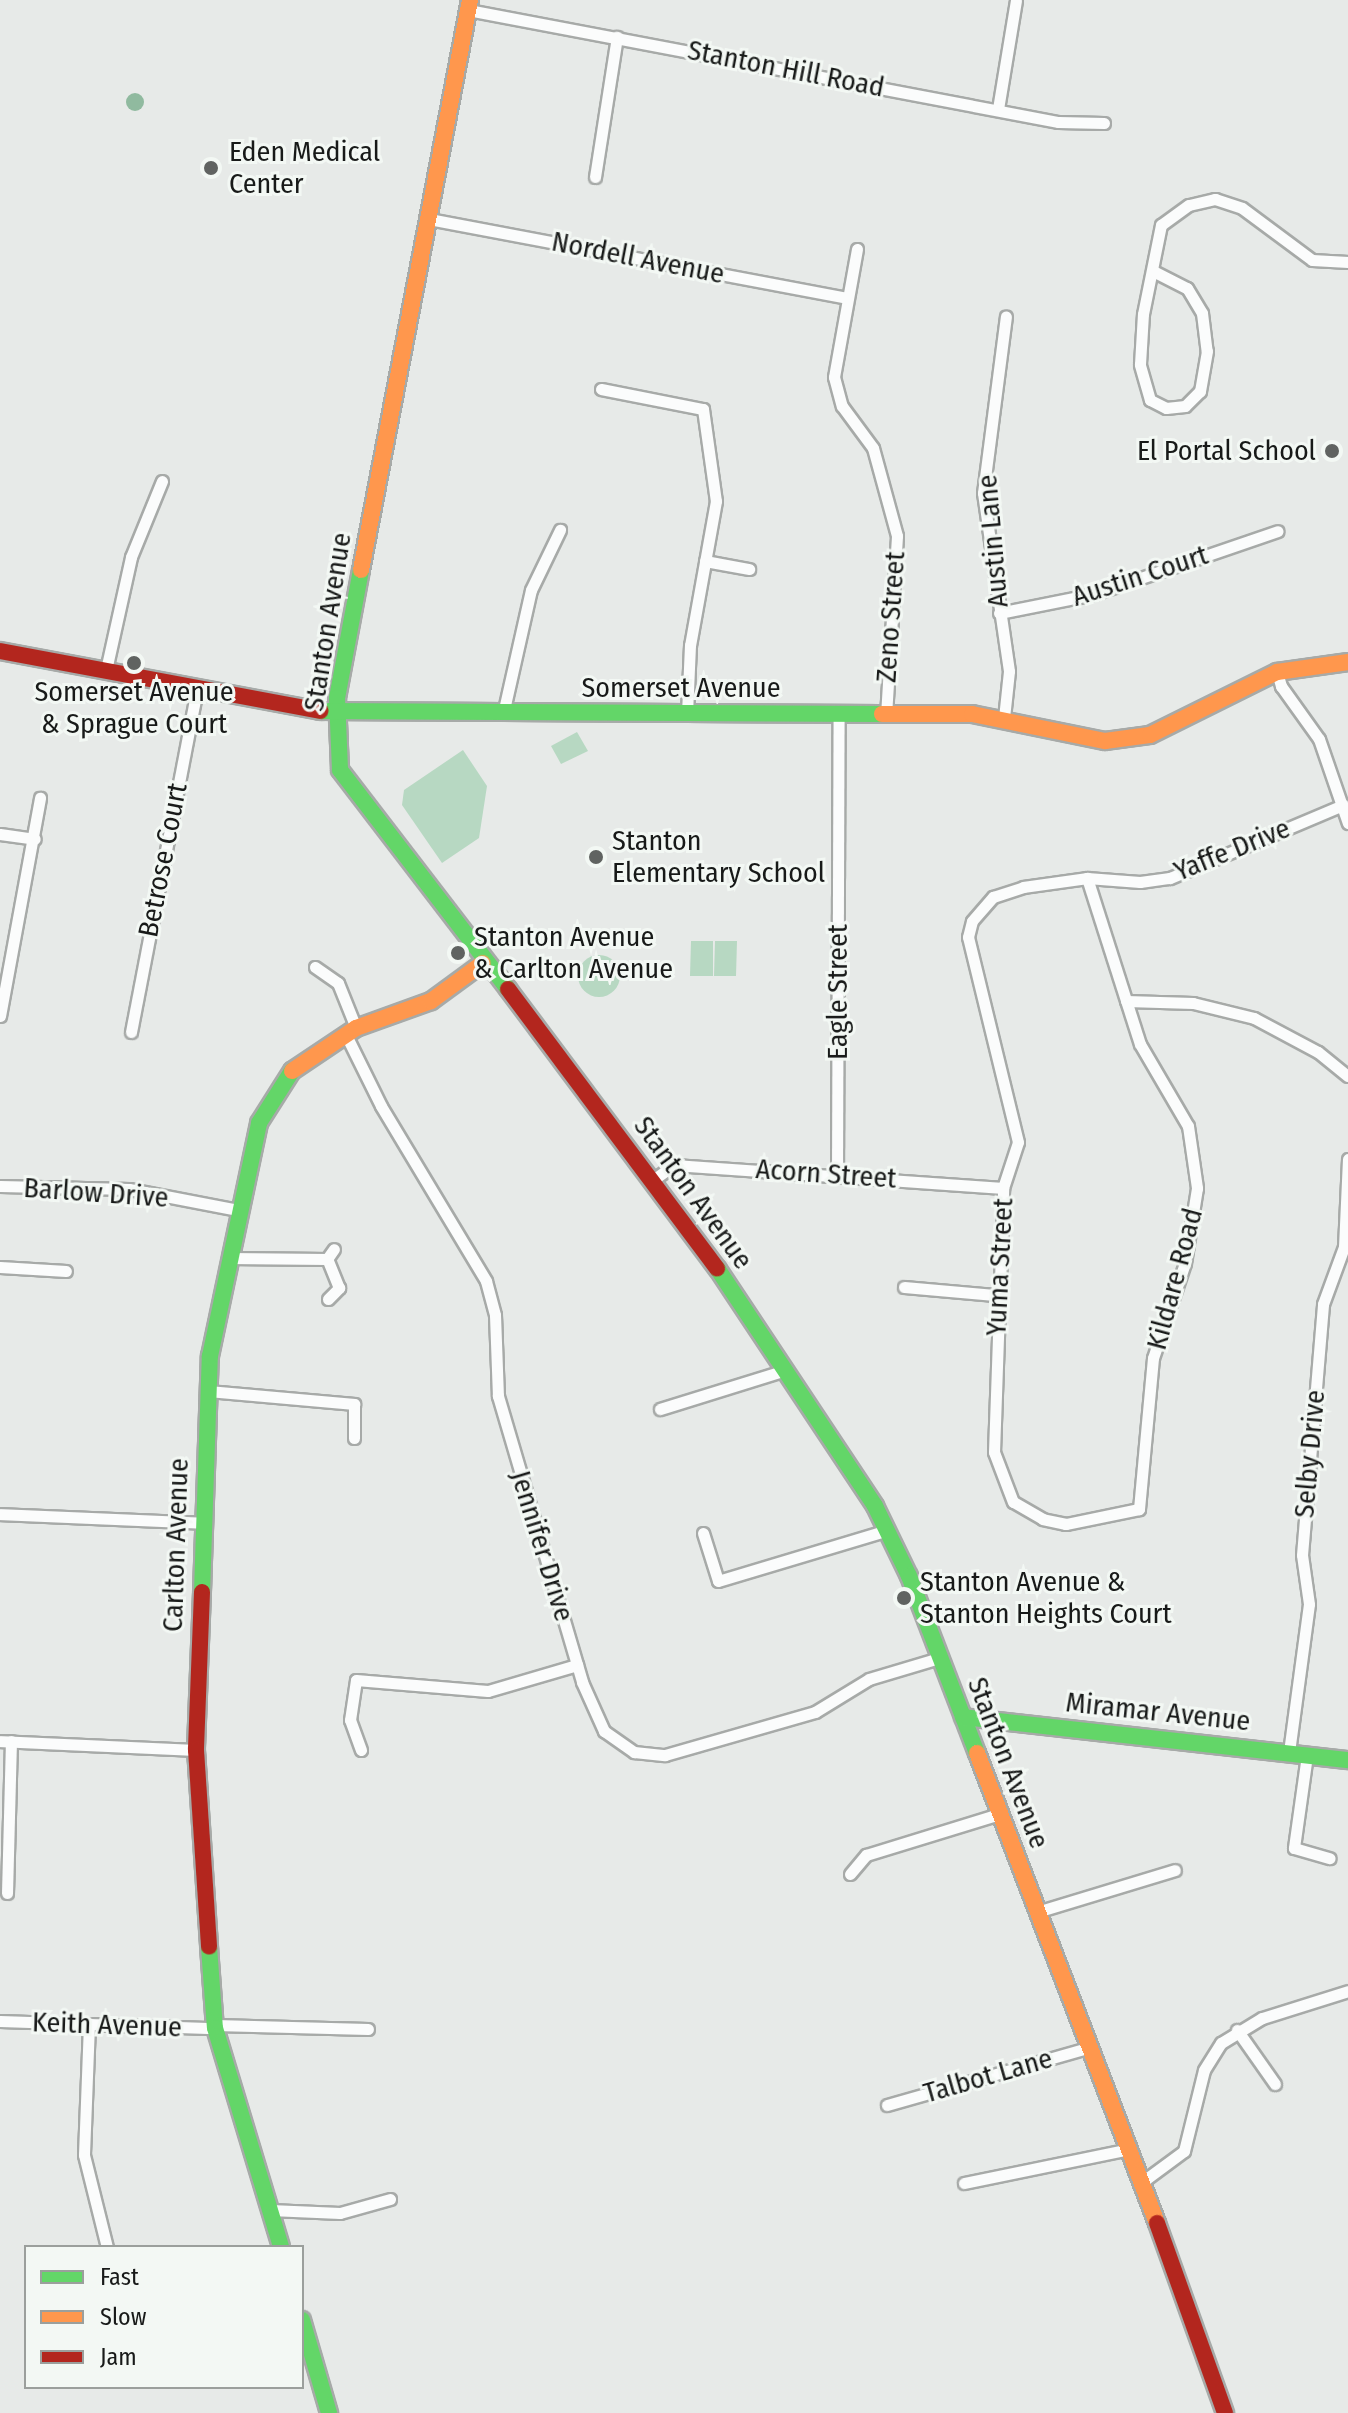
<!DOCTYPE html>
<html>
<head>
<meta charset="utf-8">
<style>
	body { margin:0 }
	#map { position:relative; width:1348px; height:2413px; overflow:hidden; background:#e7eae8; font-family:"Fira Sans Condensed",sans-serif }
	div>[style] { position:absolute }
	.green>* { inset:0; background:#b7d8c2 }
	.round { border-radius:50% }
	.water>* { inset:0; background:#90ba9f }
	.roads { filter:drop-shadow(2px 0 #a7aaa8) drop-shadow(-2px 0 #a7aaa8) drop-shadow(0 2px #a7aaa8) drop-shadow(0 -2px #a7aaa8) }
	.street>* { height:11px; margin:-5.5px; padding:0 5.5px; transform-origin:5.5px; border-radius:5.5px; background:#fbfcfc }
	.fast>* { height:16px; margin:-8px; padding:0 8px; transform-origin:8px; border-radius:8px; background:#63d668 }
	.slow>* { height:16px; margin:-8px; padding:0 8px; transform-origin:8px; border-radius:8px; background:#ff974d }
	.jam>* { height:16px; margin:-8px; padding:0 8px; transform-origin:8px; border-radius:8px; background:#b3261e }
	.dots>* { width:22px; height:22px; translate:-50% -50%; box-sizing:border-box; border:4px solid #f3f8f4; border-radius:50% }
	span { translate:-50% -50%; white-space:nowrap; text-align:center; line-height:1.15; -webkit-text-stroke:6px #f3f8f4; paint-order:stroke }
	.street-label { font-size:28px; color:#181a19 }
	.poi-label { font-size:28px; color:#181a19 }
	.left { translate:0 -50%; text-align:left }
	.right { translate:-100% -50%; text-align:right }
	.legend { position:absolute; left:24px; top:2245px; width:280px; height:144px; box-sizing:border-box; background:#f3f8f4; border:2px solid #9b9f9c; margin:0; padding:10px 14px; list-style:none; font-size:24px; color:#181a19 }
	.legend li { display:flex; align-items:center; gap:16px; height:40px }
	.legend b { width:40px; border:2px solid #9b9f9c }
</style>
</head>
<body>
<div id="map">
	<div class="green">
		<div style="clip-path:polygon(577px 732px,588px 751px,561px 764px,551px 746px)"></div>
		<div style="clip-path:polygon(463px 750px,487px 786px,479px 838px,442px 863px,402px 805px,404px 790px)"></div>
		<div style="clip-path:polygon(691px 941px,713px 941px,713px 976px,690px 976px)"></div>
		<div style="clip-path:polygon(715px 941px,737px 941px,736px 976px,714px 976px)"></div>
		<div class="round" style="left:578px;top:955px;width:42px;height:42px"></div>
	</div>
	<div class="water">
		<div class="round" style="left:126px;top:93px;width:18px;height:18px"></div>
	</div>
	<div class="roads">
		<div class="street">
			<div style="left:468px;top:10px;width:601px;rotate:10.75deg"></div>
			<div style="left:1058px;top:122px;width:46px;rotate:1.2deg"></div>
			<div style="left:998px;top:109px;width:110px;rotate:-80.6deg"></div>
			<div style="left:595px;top:177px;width:142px;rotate:-81.1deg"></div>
			<div style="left:429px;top:219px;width:425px;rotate:10.7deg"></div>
			<div style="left:857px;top:249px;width:130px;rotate:100.2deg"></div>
			<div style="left:834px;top:377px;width:30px;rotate:75deg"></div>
			<div style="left:842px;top:406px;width:52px;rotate:53.6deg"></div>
			<div style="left:873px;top:448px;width:91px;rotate:74.7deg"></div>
			<div style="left:897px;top:536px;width:178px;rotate:93.5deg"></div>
			<div style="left:1153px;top:271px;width:38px;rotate:27deg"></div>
			<div style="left:1187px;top:288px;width:29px;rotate:59deg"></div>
			<div style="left:1202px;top:313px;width:38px;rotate:83deg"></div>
			<div style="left:1207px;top:351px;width:41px;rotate:99.9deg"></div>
			<div style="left:1200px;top:391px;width:21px;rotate:135deg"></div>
			<div style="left:1185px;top:406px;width:19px;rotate:174deg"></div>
			<div style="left:1166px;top:408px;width:18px;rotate:-153deg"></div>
			<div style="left:1150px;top:400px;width:37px;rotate:-106deg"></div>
			<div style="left:1140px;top:364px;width:50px;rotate:-86.6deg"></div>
			<div style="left:1143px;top:314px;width:91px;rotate:-78.6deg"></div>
			<div style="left:1161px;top:225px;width:34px;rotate:-36deg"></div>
			<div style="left:1189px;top:205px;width:27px;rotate:-13deg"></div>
			<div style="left:1215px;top:199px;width:28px;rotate:18deg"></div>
			<div style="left:1242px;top:208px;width:87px;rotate:36.6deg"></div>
			<div style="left:1312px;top:260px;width:36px;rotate:3deg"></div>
			<div style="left:601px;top:389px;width:104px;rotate:11.1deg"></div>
			<div style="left:703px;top:409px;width:93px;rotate:82deg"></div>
			<div style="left:716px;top:501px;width:146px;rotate:100.2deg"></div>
			<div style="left:690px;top:645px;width:69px;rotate:92.5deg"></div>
			<div style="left:705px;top:561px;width:45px;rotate:10.3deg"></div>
			<div style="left:999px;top:613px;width:97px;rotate:-11.3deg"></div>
			<div style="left:1094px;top:594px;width:194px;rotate:-18.9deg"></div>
			<div style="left:106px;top:670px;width:116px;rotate:-77.5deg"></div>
			<div style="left:131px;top:557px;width:82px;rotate:-67.8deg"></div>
			<div style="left:1277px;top:672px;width:15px;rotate:74deg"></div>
			<div style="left:1281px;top:686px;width:65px;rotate:54.4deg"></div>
			<div style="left:1319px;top:739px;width:89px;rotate:71deg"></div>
			<div style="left:503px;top:714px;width:127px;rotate:-77.3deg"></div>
			<div style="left:531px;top:590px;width:67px;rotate:-64.2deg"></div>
			<div style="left:1004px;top:718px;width:47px;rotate:-83.9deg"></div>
			<div style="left:1009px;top:671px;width:180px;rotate:-98.3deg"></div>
			<div style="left:983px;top:493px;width:178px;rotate:-82.6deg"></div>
			<div style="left:0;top:834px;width:35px;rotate:8deg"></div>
			<div style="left:1087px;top:878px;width:174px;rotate:72.3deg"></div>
			<div style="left:1140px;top:1044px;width:95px;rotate:59.7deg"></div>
			<div style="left:1188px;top:1126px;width:63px;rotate:81.7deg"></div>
			<div style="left:1197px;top:1188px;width:76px;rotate:99.1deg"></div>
			<div style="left:1185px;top:1263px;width:100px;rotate:108.6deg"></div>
			<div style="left:1153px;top:1358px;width:152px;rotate:95.3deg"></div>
			<div style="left:1139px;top:1509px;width:75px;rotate:168.4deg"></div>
			<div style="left:1066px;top:1524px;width:24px;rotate:-168deg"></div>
			<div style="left:1043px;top:1519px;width:34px;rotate:-150deg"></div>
			<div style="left:1013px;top:1502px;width:53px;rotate:-110.8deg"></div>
			<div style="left:994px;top:1452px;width:264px;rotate:-88deg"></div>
			<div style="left:1003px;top:1188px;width:48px;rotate:-71.9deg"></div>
			<div style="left:1018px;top:1142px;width:211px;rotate:-103.7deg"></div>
			<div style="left:968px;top:937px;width:16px;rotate:-76deg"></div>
			<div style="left:972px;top:921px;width:32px;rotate:-49deg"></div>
			<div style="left:993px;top:897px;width:32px;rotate:-18deg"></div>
			<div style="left:1023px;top:887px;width:65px;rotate:-8deg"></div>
			<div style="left:1087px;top:878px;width:53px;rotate:4.3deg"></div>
			<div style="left:1140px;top:882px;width:30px;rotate:-8deg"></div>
			<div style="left:1170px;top:878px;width:188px;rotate:-22.9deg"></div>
			<div style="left:315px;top:967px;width:28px;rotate:35deg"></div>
			<div style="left:338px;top:983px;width:48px;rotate:68.2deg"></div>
			<div style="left:1126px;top:1001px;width:67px;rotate:1.7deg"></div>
			<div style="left:1193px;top:1003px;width:63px;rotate:13.8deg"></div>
			<div style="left:1254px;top:1018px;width:72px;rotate:28deg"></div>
			<div style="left:1318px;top:1052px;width:38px;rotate:39deg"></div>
			<div style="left:0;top:1016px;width:222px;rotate:-79.6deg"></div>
			<div style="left:131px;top:1032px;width:350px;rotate:-79.1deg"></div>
			<div style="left:345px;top:1033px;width:81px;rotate:63.7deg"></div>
			<div style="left:381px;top:1106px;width:204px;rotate:59deg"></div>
			<div style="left:486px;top:1281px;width:35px;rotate:75deg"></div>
			<div style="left:495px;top:1315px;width:81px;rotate:87.9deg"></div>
			<div style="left:498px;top:1396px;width:298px;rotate:73.6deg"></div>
			<div style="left:582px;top:1682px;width:54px;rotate:65.8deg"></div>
			<div style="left:604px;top:1731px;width:37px;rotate:35deg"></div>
			<div style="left:634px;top:1752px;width:31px;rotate:6deg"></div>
			<div style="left:665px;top:1755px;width:156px;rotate:-16deg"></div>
			<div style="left:815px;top:1712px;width:63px;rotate:-31.4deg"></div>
			<div style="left:869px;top:1679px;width:73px;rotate:-16.7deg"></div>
			<div style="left:837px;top:1173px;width:459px;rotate:-89.8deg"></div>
			<div style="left:653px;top:1180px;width:26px;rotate:-36deg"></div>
			<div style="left:674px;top:1165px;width:330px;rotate:4deg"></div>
			<div style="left:0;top:1186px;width:129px;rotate:1.3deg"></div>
			<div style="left:129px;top:1189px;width:111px;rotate:10.9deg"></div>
			<div style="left:228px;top:1258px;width:99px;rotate:0.6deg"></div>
			<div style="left:0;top:1267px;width:66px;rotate:3.5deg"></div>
			<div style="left:904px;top:1287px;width:91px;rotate:5deg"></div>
			<div style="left:328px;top:1299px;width:16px;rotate:-45deg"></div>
			<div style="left:339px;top:1288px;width:31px;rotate:-112deg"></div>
			<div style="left:327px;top:1259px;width:12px;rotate:-55deg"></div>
			<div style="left:208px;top:1391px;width:147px;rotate:5.1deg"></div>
			<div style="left:354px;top:1404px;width:34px;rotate:90deg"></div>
			<div style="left:660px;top:1409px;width:132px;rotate:-17.2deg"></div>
			<div style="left:0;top:1514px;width:203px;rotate:2.5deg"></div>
			<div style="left:703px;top:1533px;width:50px;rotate:72.6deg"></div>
			<div style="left:718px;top:1581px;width:177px;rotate:-16.7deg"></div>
			<div style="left:0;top:1741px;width:196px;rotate:2.6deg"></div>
			<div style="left:361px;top:1750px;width:32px;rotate:-110deg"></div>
			<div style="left:350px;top:1720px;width:40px;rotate:-81.5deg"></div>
			<div style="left:356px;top:1680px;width:132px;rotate:4.8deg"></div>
			<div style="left:488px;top:1691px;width:93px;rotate:-16.3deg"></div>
			<div style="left:1289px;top:1752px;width:149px;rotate:-82.3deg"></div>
			<div style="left:1309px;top:1604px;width:49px;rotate:-98.1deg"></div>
			<div style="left:1302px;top:1555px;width:252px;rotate:-85.2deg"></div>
			<div style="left:1323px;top:1304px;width:61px;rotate:-69.8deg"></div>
			<div style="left:1344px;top:1247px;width:88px;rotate:-87.4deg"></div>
			<div style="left:1307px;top:1755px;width:94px;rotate:98deg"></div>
			<div style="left:1294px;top:1848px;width:37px;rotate:16deg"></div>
			<div style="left:850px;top:1874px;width:25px;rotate:-50deg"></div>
			<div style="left:866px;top:1855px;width:139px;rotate:-17.1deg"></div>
			<div style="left:7px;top:1893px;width:152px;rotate:-88.5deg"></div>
			<div style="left:1037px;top:1912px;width:144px;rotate:-16.9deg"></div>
			<div style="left:0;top:2021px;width:215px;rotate:1.9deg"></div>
			<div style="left:89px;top:2024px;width:131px;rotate:92.2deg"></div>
			<div style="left:84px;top:2155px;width:95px;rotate:76deg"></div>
			<div style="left:215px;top:2025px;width:153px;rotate:1.5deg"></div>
			<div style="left:1237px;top:2030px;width:66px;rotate:54.9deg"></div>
			<div style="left:887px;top:2105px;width:211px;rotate:-15.9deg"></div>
			<div style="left:1142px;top:2182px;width:52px;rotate:-36.4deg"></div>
			<div style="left:1184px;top:2151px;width:83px;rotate:-76.1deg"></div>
			<div style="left:1204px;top:2070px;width:32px;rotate:-58deg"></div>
			<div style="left:1221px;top:2043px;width:48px;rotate:-31.4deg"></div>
			<div style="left:1262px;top:2018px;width:90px;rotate:-17.4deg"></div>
			<div style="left:964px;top:2183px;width:168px;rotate:-11.6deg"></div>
			<div style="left:270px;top:2210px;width:70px;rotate:2.5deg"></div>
			<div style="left:340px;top:2213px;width:52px;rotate:-15.6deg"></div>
		</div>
		<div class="fast">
			<div style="left:361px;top:570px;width:130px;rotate:100.6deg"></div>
			<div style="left:337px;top:698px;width:72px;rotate:87.6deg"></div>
			<div style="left:340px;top:770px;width:276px;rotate:52.5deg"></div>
			<div style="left:320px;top:711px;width:562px;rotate:0.31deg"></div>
			<div style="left:717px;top:1268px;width:286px;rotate:56.4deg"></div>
			<div style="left:875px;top:1506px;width:78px;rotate:64.1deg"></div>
			<div style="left:909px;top:1576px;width:190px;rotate:69deg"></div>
			<div style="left:202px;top:1592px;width:236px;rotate:-88.1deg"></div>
			<div style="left:210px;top:1356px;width:238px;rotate:-78.1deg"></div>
			<div style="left:259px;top:1123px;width:62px;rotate:-57.6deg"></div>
			<div style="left:963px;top:1717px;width:387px;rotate:6.4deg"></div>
			<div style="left:209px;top:1947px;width:81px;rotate:85.8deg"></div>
			<div style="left:215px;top:2028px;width:229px;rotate:73.2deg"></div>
			<div style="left:302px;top:2320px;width:97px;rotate:73.8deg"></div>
		</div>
		<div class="slow">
			<div style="left:361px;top:570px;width:580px;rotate:-79.17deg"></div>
			<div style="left:882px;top:714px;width:90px"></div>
			<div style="left:972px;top:714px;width:136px;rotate:11.5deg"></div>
			<div style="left:1105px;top:741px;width:45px;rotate:-7.6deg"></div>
			<div style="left:1150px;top:735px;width:142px;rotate:-26.4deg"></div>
			<div style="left:1277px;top:672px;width:72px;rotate:-8deg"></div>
			<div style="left:292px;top:1071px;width:77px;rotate:-33.9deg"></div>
			<div style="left:356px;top:1028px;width:80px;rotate:-19.8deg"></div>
			<div style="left:431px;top:1001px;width:64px;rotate:-36.2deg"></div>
			<div style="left:977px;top:1753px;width:503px;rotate:69.04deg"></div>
		</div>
		<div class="jam">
			<div style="left:0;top:651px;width:326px;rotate:10.6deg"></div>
			<div style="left:508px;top:989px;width:349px;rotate:53.2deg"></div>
			<div style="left:202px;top:1592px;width:158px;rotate:92.2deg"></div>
			<div style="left:196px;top:1750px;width:197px;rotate:86.2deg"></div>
			<div style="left:1157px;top:2223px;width:202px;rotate:70.3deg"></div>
		</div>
	</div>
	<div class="dots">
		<div style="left:211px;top:168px;background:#606361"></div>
		<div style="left:1332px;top:451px;background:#606361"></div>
		<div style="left:134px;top:663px;background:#606361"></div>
		<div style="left:596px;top:857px;background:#606361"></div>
		<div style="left:458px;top:953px;background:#606361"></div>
		<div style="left:904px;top:1598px;background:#606361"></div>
	</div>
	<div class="street-label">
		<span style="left:786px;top:69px;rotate:11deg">Stanton Hill Road</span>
		<span style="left:638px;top:258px;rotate:11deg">Nordell Avenue</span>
		<span style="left:993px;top:541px;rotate:-95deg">Austin Lane</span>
		<span style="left:1140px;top:576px;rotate:-18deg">Austin Court</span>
		<span style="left:891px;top:617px;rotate:-86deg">Zeno Street</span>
		<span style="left:328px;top:622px;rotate:-81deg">Stanton Avenue</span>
		<span style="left:681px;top:688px">Somerset Avenue</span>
		<span style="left:1232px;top:850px;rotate:-22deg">Yaffe Drive</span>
		<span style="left:163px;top:860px;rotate:-79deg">Betrose Court</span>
		<span style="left:838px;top:992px;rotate:-90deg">Eagle Street</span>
		<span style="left:826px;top:1174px;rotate:4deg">Acorn Street</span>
		<span style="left:96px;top:1193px;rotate:4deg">Barlow Drive</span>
		<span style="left:693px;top:1193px;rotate:54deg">Stanton Avenue</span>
		<span style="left:1000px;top:1267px;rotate:-87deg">Yuma Street</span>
		<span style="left:1175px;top:1279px;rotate:-75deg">Kildare Road</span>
		<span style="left:1310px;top:1454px;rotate:-85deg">Selby Drive</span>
		<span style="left:176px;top:1545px;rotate:-88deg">Carlton Avenue</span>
		<span style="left:542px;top:1546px;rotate:73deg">Jennifer Drive</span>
		<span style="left:1158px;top:1712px;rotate:6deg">Miramar Avenue</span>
		<span style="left:1008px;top:1763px;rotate:69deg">Stanton Avenue</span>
		<span style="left:107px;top:2025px;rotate:2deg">Keith Avenue</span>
		<span style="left:988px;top:2076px;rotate:-16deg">Talbot Lane</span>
	</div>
	<div class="poi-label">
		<span class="left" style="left:229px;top:168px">Eden Medical<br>Center</span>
		<span class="right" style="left:1316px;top:451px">El Portal School</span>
		<span style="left:134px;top:708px">Somerset Avenue<br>&amp; Sprague Court</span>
		<span class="left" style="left:612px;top:857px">Stanton<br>Elementary School</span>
		<span class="left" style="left:474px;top:953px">Stanton Avenue<br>&amp; Carlton Avenue</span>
		<span class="left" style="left:920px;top:1598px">Stanton Avenue &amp;<br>Stanton Heights Court</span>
	</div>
	<ul class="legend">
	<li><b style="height:10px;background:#63d668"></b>Fast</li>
	<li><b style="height:10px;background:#ff974d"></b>Slow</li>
	<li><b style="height:10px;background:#b3261e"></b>Jam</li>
	</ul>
</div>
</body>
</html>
